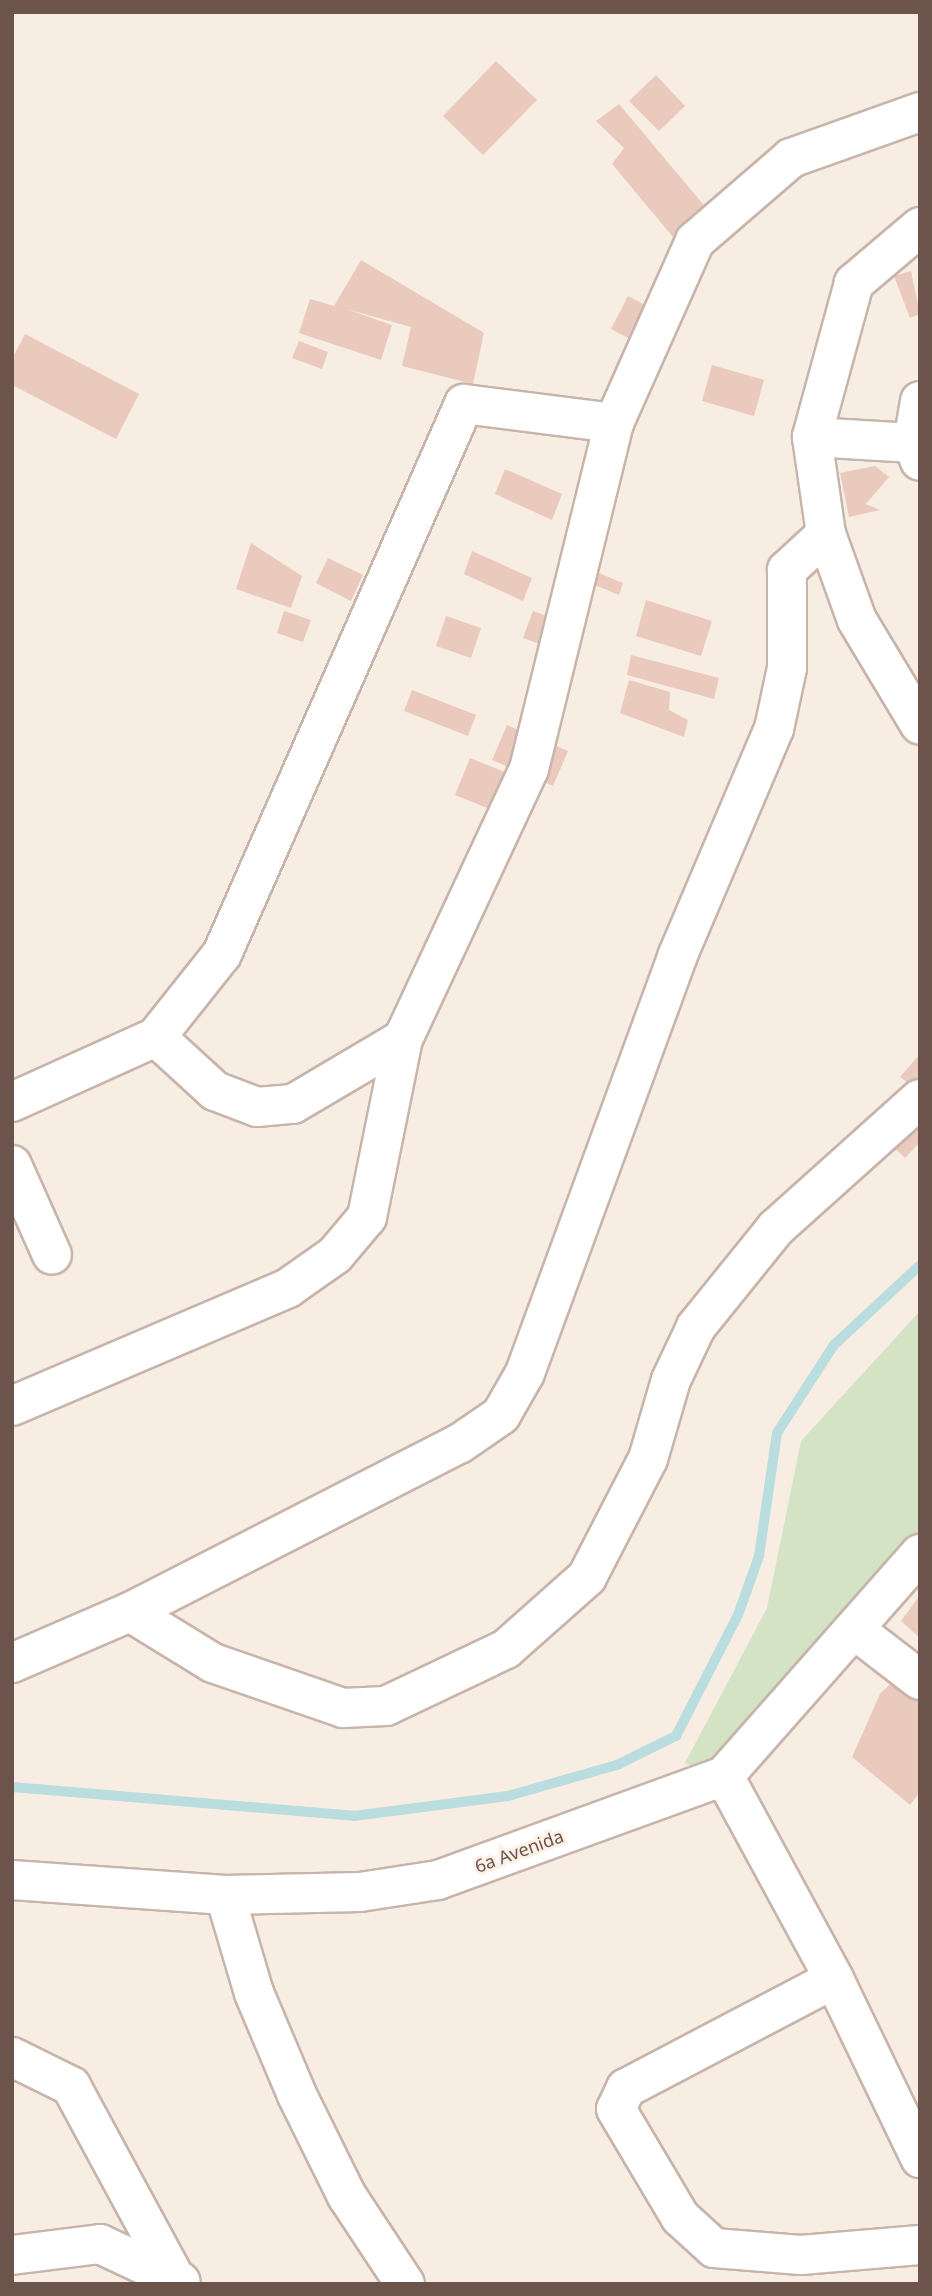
<!DOCTYPE html>
<html>
<head>
<meta charset="utf-8">
<style>
	body { margin:0 }
	#map { position:relative; width:932px; height:2296px; overflow:hidden; background:#f8ede2; font-family:"Noto Sans",sans-serif }
	div>[style] { position:absolute }
	.green>* { inset:0; background:#d4e3c3 }
	.stream>* { height:10px; margin:-5px; padding:0 5px; transform-origin:5px; border-radius:5px; background:#badddf }
	.building>* { inset:0; background:#eacabd }
	.roads { filter:drop-shadow(2px 0 #c7b4ab) drop-shadow(-2px 0 #c7b4ab) drop-shadow(0 2px #c7b4ab) drop-shadow(0 -2px #c7b4ab) }
	.minor>* { height:38px; margin:-19px; padding:0 19px; transform-origin:19px; border-radius:19px; background:#fff }
	.tertiary>* { height:38px; margin:-19px; padding:0 19px; transform-origin:19px; border-radius:19px; background:#fff }
	span { translate:-50% -50%; white-space:nowrap; text-align:center; line-height:1.15; -webkit-text-stroke:6px #fcf1e7; paint-order:stroke }
	.street-label { font-size:18px; color:#6c544c }
	.frame { position:absolute; inset:0; border:14px solid #6c544c; pointer-events:none }
</style>
</head>
<body>
<div id="map">
	<div class="green">
		<div style="clip-path:polygon(920px 1311px,920px 1544px,704px 1772px,685px 1763px,767px 1608px,801px 1441px)"></div>
	</div>
	<div class="stream">
		<div style="left:12px;top:1787px;width:343px;rotate:4.8deg"></div>
		<div style="left:354px;top:1816px;width:155px;rotate:-7.4deg"></div>
		<div style="left:508px;top:1796px;width:113px;rotate:-15.9deg"></div>
		<div style="left:617px;top:1765px;width:66px;rotate:-26.2deg"></div>
		<div style="left:676px;top:1736px;width:136px;rotate:-62.9deg"></div>
		<div style="left:738px;top:1615px;width:63px;rotate:-70.4deg"></div>
		<div style="left:759px;top:1556px;width:124px;rotate:-81.7deg"></div>
		<div style="left:777px;top:1433px;width:105px;rotate:-57.1deg"></div>
		<div style="left:834px;top:1345px;width:117px;rotate:-42.9deg"></div>
	</div>
	<div class="building">
		<div style="clip-path:polygon(496px 61px,537px 100px,483px 155px,443px 116px)"></div>
		<div style="clip-path:polygon(656px 75px,685px 106px,659px 131px,629px 101px)"></div>
		<div style="clip-path:polygon(619px 104px,707px 209px,673px 237px,612px 164px,624px 148px,596px 121px)"></div>
		<div style="clip-path:polygon(361px 260px,484px 333px,473px 384px,402px 366px,411px 327px,346px 309px,392px 325px,381px 360px,299px 333px,310px 299px,334px 306px)"></div>
		<div style="clip-path:polygon(911px 271px,920px 314px,910px 318px,894px 276px)"></div>
		<div style="clip-path:polygon(628px 296px,645px 305px,628px 338px,611px 329px)"></div>
		<div style="clip-path:polygon(25px 334px,139px 394px,116px 439px,12px 385px,12px 359px)"></div>
		<div style="clip-path:polygon(299px 341px,328px 352px,322px 369px,292px 358px)"></div>
		<div style="clip-path:polygon(712px 365px,764px 380px,754px 416px,702px 401px)"></div>
		<div style="clip-path:polygon(875px 466px,889px 477px,866px 504px,880px 510px,849px 517px,840px 473px)"></div>
		<div style="clip-path:polygon(505px 469px,562px 494px,552px 520px,495px 494px)"></div>
		<div style="clip-path:polygon(251px 543px,302px 576px,291px 608px,236px 589px)"></div>
		<div style="clip-path:polygon(472px 551px,532px 578px,523px 601px,464px 574px)"></div>
		<div style="clip-path:polygon(328px 558px,363px 575px,351px 601px,316px 583px)"></div>
		<div style="clip-path:polygon(594px 571px,623px 583px,619px 595px,590px 583px)"></div>
		<div style="clip-path:polygon(646px 600px,712px 621px,701px 656px,636px 636px)"></div>
		<div style="clip-path:polygon(284px 611px,311px 620px,303px 642px,277px 633px)"></div>
		<div style="clip-path:polygon(533px 611px,561px 621px,551px 648px,523px 638px)"></div>
		<div style="clip-path:polygon(446px 616px,481px 628px,471px 658px,436px 646px)"></div>
		<div style="clip-path:polygon(631px 655px,719px 678px,714px 699px,627px 675px)"></div>
		<div style="clip-path:polygon(629px 680px,670px 692px,669px 710px,688px 720px,684px 737px,620px 713px)"></div>
		<div style="clip-path:polygon(412px 690px,476px 715px,468px 736px,404px 711px)"></div>
		<div style="clip-path:polygon(507px 725px,568px 751px,553px 786px,492px 760px)"></div>
		<div style="clip-path:polygon(470px 758px,517px 777px,502px 814px,455px 795px)"></div>
		<div style="clip-path:polygon(920px 1054px,920px 1092px,900px 1077px)"></div>
		<div style="clip-path:polygon(920px 1124px,920px 1142px,905px 1158px,881px 1135px)"></div>
		<div style="clip-path:polygon(920px 1595px,920px 1638px,901px 1621px)"></div>
		<div style="clip-path:polygon(892px 1682px,920px 1700px,920px 1792px,910px 1805px,852px 1757px,880px 1694px)"></div>
	</div>
	<div class="roads">
		<div class="minor">
			<div style="left:920px;top:401px;width:43px;rotate:99.5deg"></div>
			<div style="left:913px;top:443px;width:19px;rotate:69deg"></div>
			<div style="left:812px;top:437px;width:101px;rotate:3.4deg"></div>
			<div style="left:156px;top:1037px;width:80px;rotate:42.5deg"></div>
			<div style="left:215px;top:1091px;width:45px;rotate:20.9deg"></div>
			<div style="left:257px;top:1107px;width:36px;rotate:-5deg"></div>
			<div style="left:293px;top:1104px;width:128px;rotate:-30.6deg"></div>
			<div style="left:12px;top:1102px;width:158px;rotate:-24.3deg"></div>
			<div style="left:156px;top:1037px;width:106px;rotate:-51.5deg"></div>
			<div style="left:222px;top:954px;width:601px;rotate:-66.25deg"></div>
			<div style="left:464px;top:404px;width:151px;rotate:7.2deg"></div>
			<div style="left:12px;top:1165px;width:98px;rotate:66deg"></div>
			<div style="left:12px;top:1406px;width:300px;rotate:-23.1deg"></div>
			<div style="left:288px;top:1288px;width:57px;rotate:-35.1deg"></div>
			<div style="left:335px;top:1255px;width:50px;rotate:-49.9deg"></div>
			<div style="left:367px;top:1217px;width:182px;rotate:-78.6deg"></div>
			<div style="left:403px;top:1039px;width:298px;rotate:-65deg"></div>
			<div style="left:529px;top:769px;width:356px;rotate:-76.2deg"></div>
			<div style="left:614px;top:423px;width:199px;rotate:-66deg"></div>
			<div style="left:695px;top:241px;width:127px;rotate:-40.8deg"></div>
			<div style="left:791px;top:158px;width:137px;rotate:-19.6deg"></div>
			<div style="left:130px;top:1612px;width:97px;rotate:31.6deg"></div>
			<div style="left:213px;top:1663px;width:138px;rotate:19.1deg"></div>
			<div style="left:343px;top:1708px;width:43px;rotate:-2.7deg"></div>
			<div style="left:386px;top:1706px;width:133px;rotate:-25.4deg"></div>
			<div style="left:506px;top:1649px;width:108px;rotate:-41.6deg"></div>
			<div style="left:587px;top:1577px;width:133px;rotate:-62.7deg"></div>
			<div style="left:648px;top:1459px;width:82px;rotate:-73.8deg"></div>
			<div style="left:671px;top:1380px;width:59px;rotate:-64.7deg"></div>
			<div style="left:696px;top:1327px;width:127px;rotate:-51.1deg"></div>
			<div style="left:776px;top:1228px;width:193px;rotate:-41.9deg"></div>
			<div style="left:855px;top:1630px;width:82px;rotate:37.6deg"></div>
			<div style="left:12px;top:1663px;width:129px;rotate:-23.4deg"></div>
			<div style="left:130px;top:1612px;width:369px;rotate:-27.1deg"></div>
			<div style="left:459px;top:1444px;width:51px;rotate:-34.6deg"></div>
			<div style="left:501px;top:1415px;width:48px;rotate:-60.3deg"></div>
			<div style="left:525px;top:1373px;width:443px;rotate:-69.9deg"></div>
			<div style="left:677px;top:957px;width:248px;rotate:-67deg"></div>
			<div style="left:774px;top:729px;width:62px;rotate:-78deg"></div>
			<div style="left:787px;top:668px;width:98px;rotate:-90deg"></div>
			<div style="left:787px;top:570px;width:53px;rotate:-42.7deg"></div>
			<div style="left:724px;top:1776px;width:231px;rotate:61.5deg"></div>
			<div style="left:834px;top:1979px;width:199px;rotate:64.3deg"></div>
			<div style="left:225px;top:1895px;width:102px;rotate:73.5deg"></div>
			<div style="left:254px;top:1993px;width:111px;rotate:67.1deg"></div>
			<div style="left:297px;top:2095px;width:113px;rotate:63.7deg"></div>
			<div style="left:347px;top:2196px;width:105px;rotate:56.6deg"></div>
			<div style="left:834px;top:1979px;width:235px;rotate:152.3deg"></div>
			<div style="left:626px;top:2088px;width:23px;rotate:115deg"></div>
			<div style="left:616px;top:2109px;width:126px;rotate:59.3deg"></div>
			<div style="left:680px;top:2217px;width:46px;rotate:42.4deg"></div>
			<div style="left:714px;top:2248px;width:87px;rotate:4.6deg"></div>
			<div style="left:801px;top:2255px;width:119px;rotate:-4.8deg"></div>
			<div style="left:12px;top:2057px;width:66px;rotate:26.2deg"></div>
			<div style="left:71px;top:2086px;width:213px;rotate:61.6deg"></div>
			<div style="left:12px;top:2255px;width:89px;rotate:-7.1deg"></div>
			<div style="left:100px;top:2244px;width:89px;rotate:25.1deg"></div>
		</div>
		<div class="tertiary">
			<div style="left:920px;top:227px;width:87px;rotate:139.7deg"></div>
			<div style="left:854px;top:283px;width:160px;rotate:105.3deg"></div>
			<div style="left:812px;top:437px;width:98px;rotate:81.8deg"></div>
			<div style="left:826px;top:534px;width:91px;rotate:70.2deg"></div>
			<div style="left:857px;top:620px;width:122px;rotate:59deg"></div>
			<div style="left:12px;top:1880px;width:214px;rotate:4deg"></div>
			<div style="left:225px;top:1895px;width:135px;rotate:-1.3deg"></div>
			<div style="left:360px;top:1892px;width:79px;rotate:-8.7deg"></div>
			<div style="left:438px;top:1880px;width:304px;rotate:-20deg"></div>
			<div style="left:724px;top:1776px;width:296px;rotate:-48.6deg"></div>
		</div>
	</div>
	<div class="street-label">
		<span style="left:519px;top:1851px;rotate:-20deg">6a Avenida</span>
	</div>
	<div class="frame"></div>
</div>
</body>
</html>
